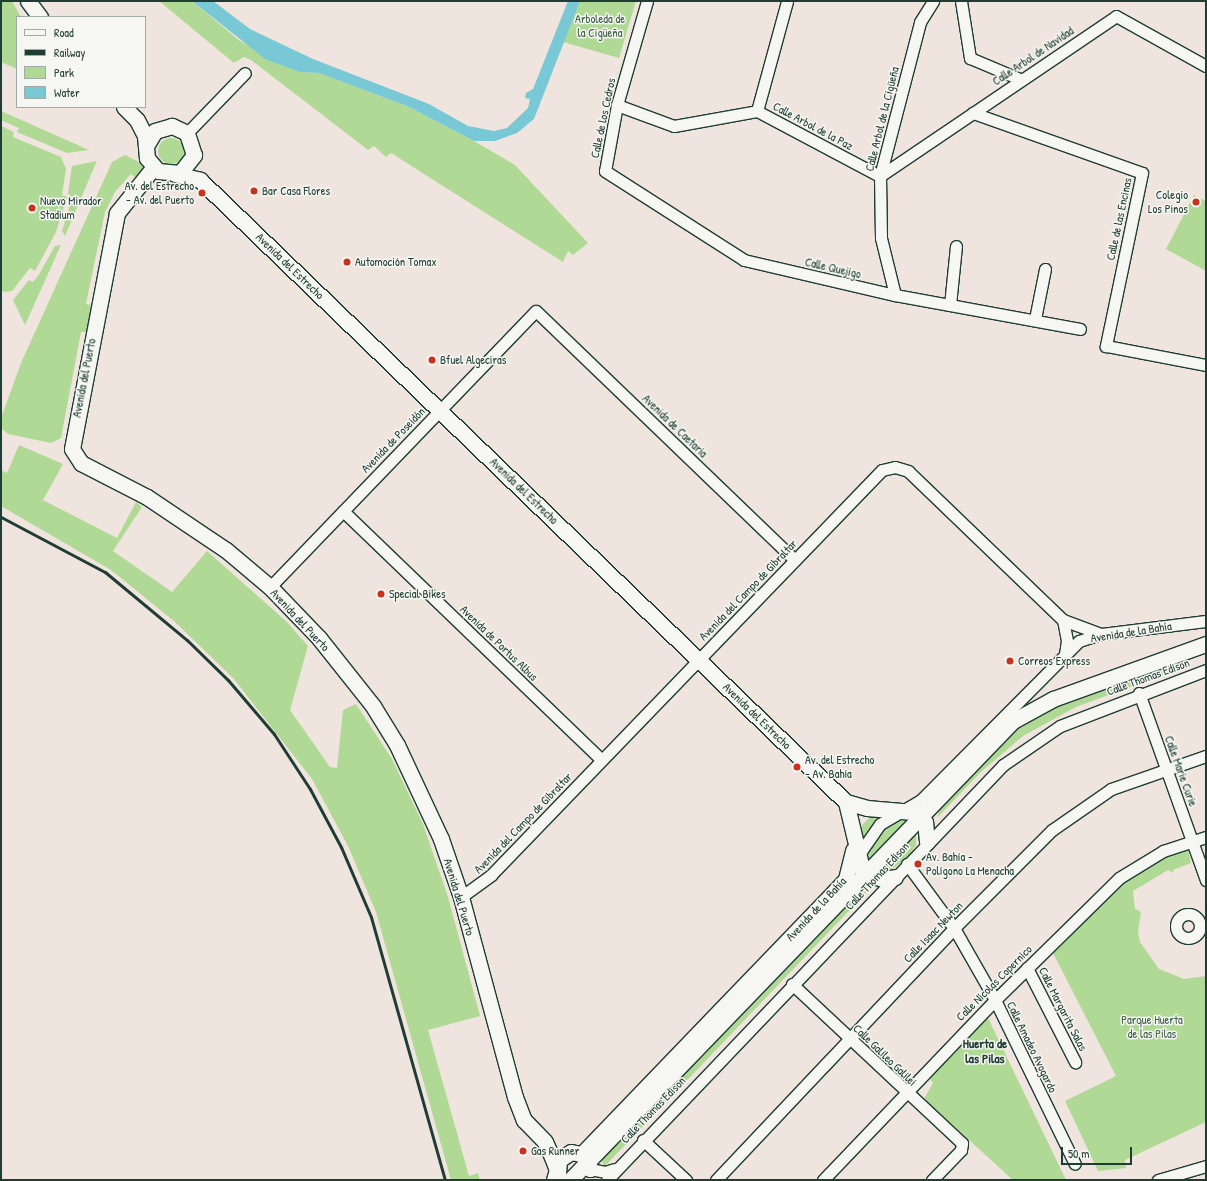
<!DOCTYPE html>
<html>
<head>
<meta charset="utf-8">
<style>
	body { margin:0 }
	#map { position:relative; width:1207px; height:1181px; overflow:hidden; background:#f0e5de; font-family:"Patrick Hand",sans-serif }
	div>[style] { position:absolute }
	.green>* { inset:0; background:#b0d996 }
	.round { border-radius:50% }
	.water>* { inset:0; background:#79c8d6 }
	.roads { filter:drop-shadow(1px 0 #1f3d34) drop-shadow(-1px 0 #1f3d34) drop-shadow(0 1px #1f3d34) drop-shadow(0 -1px #1f3d34) }
	.street>* { height:11px; margin:-5.5px; padding:0 5.5px; transform-origin:5.5px; border-radius:5.5px; background:#f6f6f2 }
	.street>.ring { margin:-5.5px; padding:0; box-sizing:content-box; background:none; border:11px solid #f6f6f2; border-radius:50% }
	.secondary>* { height:15px; margin:-7.5px; padding:0 7.5px; transform-origin:7.5px; border-radius:7.5px; background:#f6f6f2 }
	.rail>* { height:3px; margin:-1.5px; padding:0 1.5px; transform-origin:1.5px; border-radius:1.5px; background:#1f3d34 }
	.dots>* { width:11px; height:11px; translate:-50% -50%; box-sizing:border-box; border:2px solid #f6f6f2; border-radius:50% }
	span { translate:-50% -50%; white-space:nowrap; text-align:center; line-height:1.15; -webkit-text-stroke:3px #f6f6f2; paint-order:stroke }
	.park-label { font-size:12px; color:#3c5c48 }
	.street-label { font-size:12px; color:#1f3d34 }
	.poi-label { font-size:12px; color:#1f3d34 }
	.right { translate:-100% -50%; text-align:right }
	.left { translate:0 -50%; text-align:left }
	.neighbourhood-label { font-size:13px; color:#1f3d34; font-weight:700 }
	.frame { position:absolute; inset:0; border:2px solid #1f3d34; pointer-events:none }
	.legend { position:absolute; left:16px; top:16px; width:130px; height:92px; box-sizing:border-box; background:#f6f6f2; border:1px solid #a0aca6; margin:0; padding:5px 7px; list-style:none; font-size:12px; color:#1f3d34 }
	.legend li { display:flex; align-items:center; gap:8px; height:20px }
	.legend b { width:20px; border:1px solid #a0aca6 }
	.scale { position:absolute; left:1061px; top:1147px; width:71px; height:18px; box-sizing:border-box; border:2px solid #1f3d34; border-top:0; padding-left:5px; font-size:12px; line-height:14px; white-space:nowrap; color:#1f3d34; -webkit-text-stroke:3px #f6f6f2; paint-order:stroke }
</style>
</head>
<body>
<div id="map">
	<div class="green">
		<div style="clip-path:polygon(1px 1px,12px 1px,21px 17px,17px 17px,17px 69px,1px 62px)"></div>
		<div style="clip-path:polygon(159px 1px,192px 1px,240px 41px,300px 72px,319px 73px,407px 106px,474px 141px,515px 165px,588px 243px,573px 255px,568px 251px,563px 262px,391px 153px,386px 157px,374px 146px,368px 150px,251px 60px,244px 57px,234px 63px)"></div>
		<div style="clip-path:polygon(580px 1px,636px 1px,619px 58px,563px 42px)"></div>
		<div style="clip-path:polygon(1px 111px,89px 150px,67px 153px,17px 132px,19px 128px,1px 120px)"></div>
		<div style="clip-path:polygon(1px 126px,14px 132px,13px 137px,61px 157px,66px 169px,62px 195px,67px 197px,56px 232px,35px 271px,30px 268px,12px 291px,5px 292px,1px 291px)"></div>
		<div class="round" style="left:158px;top:138px;width:26px;height:26px"></div>
		<div style="clip-path:polygon(125px 155px,139px 162px,143px 168px,137px 179px,131px 174px,115px 192px,105px 212px,86px 304px,94px 306px,89px 332px,81px 332px,61px 438px,51px 443px,8px 434px,2px 429px,1px 418px,21px 363px,112px 162px)"></div>
		<div style="clip-path:polygon(97px 161px,96px 163px,65px 236px,62px 231px,72px 198px,68px 193px,72px 166px)"></div>
		<div style="clip-path:polygon(1194px 195px,1206px 201px,1206px 271px,1166px 249px)"></div>
		<div style="clip-path:polygon(61px 245px,25px 325px,13px 300px,29px 280px,33px 282px,38px 276px,55px 246px)"></div>
		<div style="clip-path:polygon(19px 445px,63px 464px,43px 500px,117px 538px,136px 502px,142px 507px,113px 551px,172px 592px,207px 551px,287px 622px,308px 646px,290px 710px,330px 767px,337px 768px,343px 710px,356px 704px,392px 759px,423px 824px,448px 897px,480px 1016px,428px 1030px,469px 1176px,478px 1173px,480px 1180px,451px 1180px,376px 912px,348px 846px,312px 779px,234px 679px,175px 622px,111px 570px,1px 506px,1px 470px,7px 473px)"></div>
		<div style="clip-path:polygon(1179px 656px,1182px 668px,1076px 707px,1023px 736px,981px 772px,937px 818px,941px 804px,1002px 737px,1033px 712px)"></div>
		<div style="clip-path:polygon(873px 814px,884px 814px,862px 841px,862px 825px)"></div>
		<div style="clip-path:polygon(898px 819px,905px 819px,905px 824px,867px 860px,869px 846px,883px 828px)"></div>
		<div style="clip-path:polygon(916px 831px,916px 845px,908px 857px,894px 868px,879px 871px,881px 864px)"></div>
		<div style="clip-path:polygon(1188px 848px,1191px 863px,1173px 870px,1173px 873px,1168px 870px,1133px 891px,1135px 909px,1141px 912px,1138px 931px,1140px 942px,1159px 969px,1184px 979px,1206px 976px,1206px 1122px,1125px 1160px,1126px 1168px,1098px 1171px,1065px 1101px,1116px 1076px,1052px 951px,1116px 887px,1161px 857px)"></div>
		<div style="clip-path:polygon(868px 891px,606px 1165px,603px 1165px,601px 1156px,850px 896px)"></div>
		<div style="clip-path:polygon(988px 1018px,1066px 1180px,1013px 1180px,924px 1099px,933px 1083px,929px 1078px)"></div>
	</div>
	<div class="water">
		<div style="clip-path:polygon(192px 1px,213px 1px,250px 29px,313px 59px,429px 104px,468px 126px,494px 131px,507px 128px,528px 108px,530px 99px,525px 98px,526px 93px,533px 89px,568px 1px,580px 1px,534px 119px,517px 133px,495px 141px,474px 141px,407px 106px,319px 73px,300px 72px,265px 59px)"></div>
	</div>
	<div class="roads">
		<div class="street">
			<div style="left:647px;top:1px;width:108px;rotate:106.1deg"></div>
			<div style="left:617px;top:105px;width:67px;rotate:100.3deg"></div>
			<div style="left:605px;top:171px;width:165px;rotate:32.6deg"></div>
			<div style="left:744px;top:260px;width:155px;rotate:13.1deg"></div>
			<div style="left:895px;top:295px;width:188px;rotate:10.4deg"></div>
			<div style="left:961px;top:1px;width:58px;rotate:81deg"></div>
			<div style="left:970px;top:58px;width:56px;rotate:22.9deg"></div>
			<div style="left:617px;top:105px;width:61px;rotate:20.2deg"></div>
			<div style="left:674px;top:126px;width:84px;rotate:-10.2deg"></div>
			<div style="left:757px;top:111px;width:139px;rotate:27.9deg"></div>
			<div style="left:757px;top:111px;width:114px;rotate:-74.7deg"></div>
			<div style="left:973px;top:113px;width:179px;rotate:19.5deg"></div>
			<div style="left:1142px;top:173px;width:177px;rotate:101.8deg"></div>
			<div style="left:1106px;top:346px;width:102px;rotate:10.8deg"></div>
			<div style="left:187px;top:133px;width:83px;rotate:-46deg"></div>
			<div style="left:880px;top:176px;width:285px;rotate:-34.1deg"></div>
			<div style="left:1116px;top:16px;width:103px;rotate:29.1deg"></div>
			<div style="left:895px;top:295px;width:59px;rotate:-103.8deg"></div>
			<div style="left:881px;top:238px;width:62px;rotate:-90.9deg"></div>
			<div style="left:880px;top:176px;width:159px;rotate:-75.4deg"></div>
			<div style="left:920px;top:22px;width:25px;rotate:-58deg"></div>
			<div style="left:950px;top:305px;width:59px;rotate:-84.2deg"></div>
			<div style="left:1035px;top:319px;width:51px;rotate:-78.7deg"></div>
			<div style="left:343px;top:511px;width:359px;rotate:43.9deg"></div>
			<div style="left:270px;top:587px;width:383px;rotate:-46.1deg"></div>
			<div style="left:536px;top:311px;width:359px;rotate:43.9deg"></div>
			<div style="left:1063px;top:620px;width:21px;rotate:79deg"></div>
			<div style="left:1067px;top:641px;width:12px;rotate:99deg"></div>
			<div style="left:1139px;top:693px;width:199px;rotate:70.3deg"></div>
			<div style="left:857px;top:857px;width:40px;rotate:-55.1deg"></div>
			<div style="left:880px;top:824px;width:48px;rotate:-30.3deg"></div>
			<div style="left:921px;top:800px;width:224px;rotate:-45.2deg"></div>
			<div style="left:1079px;top:641px;width:23px;rotate:-18deg"></div>
			<div style="left:1101px;top:634px;width:106px;rotate:-7.1deg"></div>
			<div style="left:907px;top:864px;width:79px;rotate:53.7deg"></div>
			<div style="left:954px;top:928px;width:83px;rotate:60.3deg"></div>
			<div style="left:995px;top:1000px;width:182px;rotate:64deg"></div>
			<div style="left:461px;top:897px;width:37px;rotate:-36deg"></div>
			<div style="left:491px;top:875px;width:563px;rotate:-46.01deg"></div>
			<div style="left:882px;top:470px;width:13px;rotate:-13deg"></div>
			<div style="left:895px;top:467px;width:14px;rotate:17deg"></div>
			<div style="left:908px;top:471px;width:215px;rotate:43.9deg"></div>
			<div style="left:1063px;top:620px;width:40px;rotate:20.2deg"></div>
			<div class="ring" style="left:1176px;top:914px;width:13px;height:13px"></div>
			<div style="left:1027px;top:968px;width:106px;rotate:62.9deg"></div>
			<div style="left:792px;top:984px;width:233px;rotate:43.1deg"></div>
			<div style="left:962px;top:1143px;width:7px;rotate:98deg"></div>
			<div style="left:961px;top:1150px;width:42px;rotate:134deg"></div>
			<div style="left:643px;top:1140px;width:59px;rotate:42.9deg"></div>
			<div style="left:580px;top:1153px;width:388px;rotate:-46.1deg"></div>
			<div style="left:590px;top:1169px;width:15px;rotate:11deg"></div>
			<div style="left:605px;top:1172px;width:10px;rotate:-17deg"></div>
			<div style="left:607px;top:1180px;width:574px;rotate:-46.34deg"></div>
			<div style="left:1003px;top:765px;width:69px;rotate:-34.4deg"></div>
			<div style="left:1060px;top:726px;width:156px;rotate:-21deg"></div>
			<div style="left:716px;top:1180px;width:347px;rotate:-46.6deg"></div>
			<div style="left:954px;top:928px;width:139px;rotate:-45deg"></div>
			<div style="left:1052px;top:830px;width:72px;rotate:-34.8deg"></div>
			<div style="left:1111px;top:789px;width:101px;rotate:-19.2deg"></div>
			<div style="left:823px;top:1180px;width:249px;rotate:-46.3deg"></div>
			<div style="left:995px;top:1000px;width:174px;rotate:-44.5deg"></div>
			<div style="left:1119px;top:878px;width:52px;rotate:-31.5deg"></div>
			<div style="left:1163px;top:851px;width:45px;rotate:-18deg"></div>
			<div style="left:1158px;top:1180px;width:50px;rotate:-16.3deg"></div>
		</div>
		<div class="secondary">
			<div style="left:28px;top:1px;width:20px;rotate:53deg"></div>
			<div style="left:124px;top:107px;width:18px;rotate:45deg"></div>
			<div style="left:137px;top:120px;width:18px;rotate:63deg"></div>
			<div style="left:145px;top:136px;width:22px;rotate:85deg"></div>
			<div style="left:147px;top:158px;width:17px;rotate:50deg"></div>
			<div style="left:158px;top:171px;width:22px;rotate:5deg"></div>
			<div style="left:180px;top:173px;width:23px;rotate:-52deg"></div>
			<div style="left:194px;top:155px;width:23px;rotate:-108deg"></div>
			<div style="left:187px;top:133px;width:17px;rotate:-155deg"></div>
			<div style="left:172px;top:126px;width:18px;rotate:164deg"></div>
			<div style="left:155px;top:131px;width:17px;rotate:121deg"></div>
			<div style="left:153px;top:168px;width:58px;rotate:128.7deg"></div>
			<div style="left:117px;top:213px;width:240px;rotate:100.8deg"></div>
			<div style="left:72px;top:449px;width:17px;rotate:57deg"></div>
			<div style="left:81px;top:463px;width:74px;rotate:27.3deg"></div>
			<div style="left:147px;top:497px;width:95px;rotate:33.9deg"></div>
			<div style="left:226px;top:550px;width:57px;rotate:40.1deg"></div>
			<div style="left:270px;top:587px;width:71px;rotate:46.1deg"></div>
			<div style="left:319px;top:638px;width:87px;rotate:51.5deg"></div>
			<div style="left:373px;top:706px;width:46px;rotate:58.4deg"></div>
			<div style="left:397px;top:745px;width:104px;rotate:64.9deg"></div>
			<div style="left:441px;top:839px;width:61px;rotate:71deg"></div>
			<div style="left:461px;top:897px;width:207px;rotate:74.9deg"></div>
			<div style="left:515px;top:1097px;width:25px;rotate:69deg"></div>
			<div style="left:524px;top:1120px;width:30px;rotate:46deg"></div>
			<div style="left:545px;top:1142px;width:17px;rotate:65deg"></div>
			<div style="left:552px;top:1157px;width:14px;rotate:69deg"></div>
			<div style="left:557px;top:1170px;width:10px;rotate:107deg"></div>
			<div style="left:175px;top:174px;width:26px;rotate:13deg"></div>
			<div style="left:200px;top:180px;width:897px;rotate:43.92deg"></div>
			<div style="left:846px;top:802px;width:22px;rotate:16deg"></div>
			<div style="left:867px;top:808px;width:46px;rotate:5deg"></div>
			<div style="left:913px;top:812px;width:16px;rotate:40deg"></div>
			<div style="left:925px;top:822px;width:20px;rotate:84deg"></div>
			<div style="left:846px;top:802px;width:73px;rotate:76.5deg"></div>
			<div style="left:863px;top:873px;width:21px;rotate:17deg"></div>
			<div style="left:883px;top:879px;width:12px;rotate:-9deg"></div>
			<div style="left:846px;top:879px;width:30px;rotate:-76deg"></div>
			<div style="left:558px;top:1174px;width:14px;rotate:-86deg"></div>
			<div style="left:559px;top:1160px;width:14px;rotate:-34deg"></div>
			<div style="left:571px;top:1152px;width:14px;rotate:12deg"></div>
			<div style="left:585px;top:1155px;width:15px;rotate:70deg"></div>
			<div style="left:570px;top:1180px;width:638px;rotate:-46.02deg"></div>
			<div style="left:1013px;top:721px;width:46px;rotate:-28.8deg"></div>
			<div style="left:1053px;top:699px;width:163px;rotate:-19.8deg"></div>
		</div>
	</div>
	<div class="rail">
		<div style="left:1px;top:517px;width:118px;rotate:27.9deg"></div>
		<div style="left:105px;top:572px;width:107px;rotate:39.7deg"></div>
		<div style="left:187px;top:640px;width:57px;rotate:44.3deg"></div>
		<div style="left:228px;top:680px;width:71px;rotate:49.6deg"></div>
		<div style="left:274px;top:734px;width:66px;rotate:56.8deg"></div>
		<div style="left:310px;top:789px;width:66px;rotate:61.9deg"></div>
		<div style="left:341px;top:847px;width:76px;rotate:66.8deg"></div>
		<div style="left:371px;top:917px;width:273px;rotate:74.3deg"></div>
	</div>
	<div class="dots">
		<div style="left:254px;top:191px;background:#c8321e"></div>
		<div style="left:202px;top:193px;background:#c8321e"></div>
		<div style="left:1196px;top:202px;background:#c8321e"></div>
		<div style="left:32px;top:208px;background:#c8321e"></div>
		<div style="left:347px;top:262px;background:#c8321e"></div>
		<div style="left:432px;top:360px;background:#c8321e"></div>
		<div style="left:381px;top:594px;background:#c8321e"></div>
		<div style="left:1010px;top:661px;background:#c8321e"></div>
		<div style="left:797px;top:767px;background:#c8321e"></div>
		<div style="left:918px;top:864px;background:#c8321e"></div>
		<div style="left:523px;top:1151px;background:#c8321e"></div>
	</div>
	<div class="park-label">
		<span style="left:600px;top:26px">Arboleda de<br>la Cigüeña</span>
		<span style="left:1152px;top:1027px">Parque Huerta<br>de las Pilas</span>
	</div>
	<div class="street-label">
		<span style="left:1033px;top:56px;rotate:-34deg">Calle Arbol de Navidad</span>
		<span style="left:603px;top:118px;rotate:-78deg">Calle de los Cedros</span>
		<span style="left:882px;top:119px;rotate:-76deg">Calle Arbol de la Cigüeña</span>
		<span style="left:813px;top:126px;rotate:28deg">Calle Arbol de la Paz</span>
		<span style="left:1119px;top:219px;rotate:-78deg">Calle de las Encinas</span>
		<span style="left:290px;top:266px;rotate:44deg">Avenida del Estrecho</span>
		<span style="left:833px;top:268px;rotate:13deg">Calle Quejigo</span>
		<span style="left:84px;top:378px;rotate:-79deg">Avenida del Puerto</span>
		<span style="left:675px;top:426px;rotate:44deg">Avenida de Caetaria</span>
		<span style="left:393px;top:440px;rotate:-46deg">Avenida de Poseidón</span>
		<span style="left:524px;top:491px;rotate:44deg">Avenida del Estrecho</span>
		<span style="left:748px;top:590px;rotate:-46deg">Avenida del Campo de Gibraltar</span>
		<span style="left:300px;top:620px;rotate:47deg">Avenida del Puerto</span>
		<span style="left:1131px;top:632px;rotate:-9deg">Avenida de la Bahía</span>
		<span style="left:499px;top:643px;rotate:44deg">Avenida de Portus Albus</span>
		<span style="left:1148px;top:677px;rotate:-20deg">Calle Thomas Edison</span>
		<span style="left:757px;top:716px;rotate:44deg">Avenida del Estrecho</span>
		<span style="left:1181px;top:771px;rotate:70deg">Calle Marie Curie</span>
		<span style="left:523px;top:823px;rotate:-46deg">Avenida del Campo de Gibraltar</span>
		<span style="left:877px;top:876px;rotate:-47deg">Calle Thomas Edison</span>
		<span style="left:459px;top:897px;rotate:73deg">Avenida del Puerto</span>
		<span style="left:816px;top:909px;rotate:-47deg">Avenida de la Bahía</span>
		<span style="left:933px;top:932px;rotate:-46deg">Calle Isaac Newton</span>
		<span style="left:994px;top:983px;rotate:-45deg">Calle Nicolas Copernico</span>
		<span style="left:1063px;top:1009px;rotate:63deg">Calle Margarita Salas</span>
		<span style="left:1032px;top:1047px;rotate:64deg">Calle Amadeo Avogardo</span>
		<span style="left:885px;top:1055px;rotate:44deg">Calle Galileo Galilei</span>
		<span style="left:653px;top:1110px;rotate:-46deg">Calle Thomas Edison</span>
	</div>
	<div class="poi-label">
		<span class="right" style="left:194px;top:193px">Av. del Estrecho<br>- Av. del Puerto</span>
		<span class="left" style="left:262px;top:191px">Bar Casa Flores</span>
		<span class="right" style="left:1188px;top:202px">Colegio<br>Los Pinos</span>
		<span class="left" style="left:40px;top:208px">Nuevo Mirador<br>Stadium</span>
		<span class="left" style="left:355px;top:262px">Automoción Tomax</span>
		<span class="left" style="left:440px;top:360px">Bfuel Algeciras</span>
		<span class="left" style="left:389px;top:594px">Special Bikes</span>
		<span class="left" style="left:1018px;top:661px">Correos Express</span>
		<span class="left" style="left:805px;top:767px">Av. del Estrecho<br>- Av. Bahía</span>
		<span class="left" style="left:926px;top:864px">Av. Bahía -<br>Polígono La Menacha</span>
		<span class="left" style="left:531px;top:1151px">Gas Runner</span>
	</div>
	<div class="neighbourhood-label">
		<span style="left:985px;top:1051px">Huerta de<br>las Pilas</span>
	</div>
	<div class="frame"></div>
	<ul class="legend">
	<li><b style="height:5px;background:#f6f6f2"></b>Road</li>
	<li><b style="height:5px;background:#1f3d34"></b>Railway</li>
	<li><b style="height:11px;background:#b0d996"></b>Park</li>
	<li><b style="height:11px;background:#79c8d6"></b>Water</li>
	</ul>
	<div class="scale">50 m</div>
</div>
</body>
</html>
